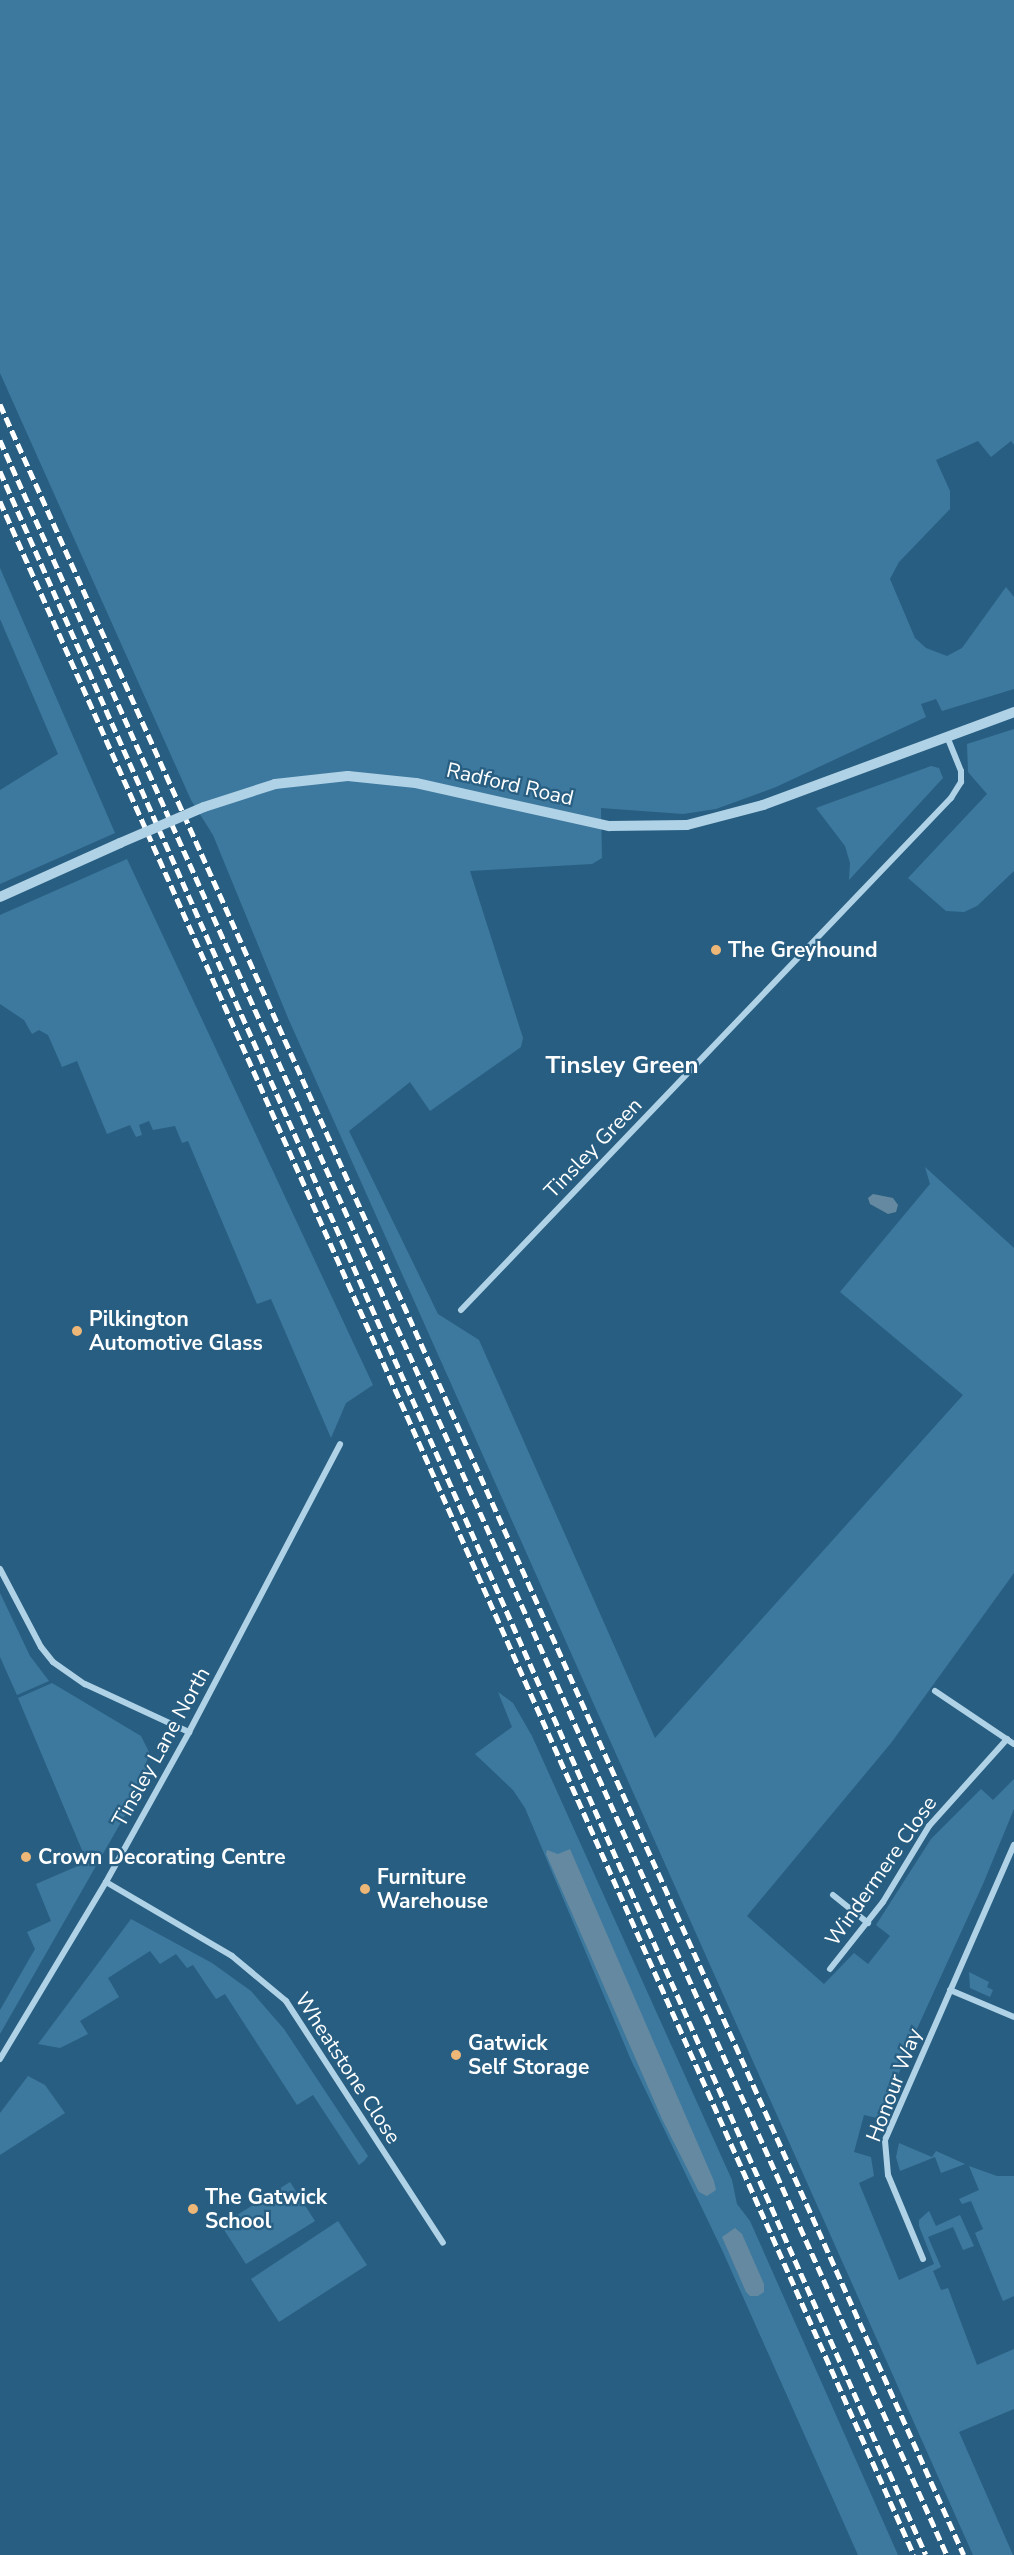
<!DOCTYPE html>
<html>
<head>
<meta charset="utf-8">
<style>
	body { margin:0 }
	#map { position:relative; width:1014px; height:2555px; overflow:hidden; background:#285e81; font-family:"Nunito Sans",sans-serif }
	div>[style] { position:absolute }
	.green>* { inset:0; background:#3d799e }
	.water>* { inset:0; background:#6489a0 }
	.minor>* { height:6px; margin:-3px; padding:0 3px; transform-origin:3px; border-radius:3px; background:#b0d2e6 }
	.tertiary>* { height:10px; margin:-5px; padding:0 5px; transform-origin:5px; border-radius:5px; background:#b0d2e6 }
	.rail>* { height:4.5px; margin-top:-2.25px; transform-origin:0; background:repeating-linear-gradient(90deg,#fff 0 10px,transparent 0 14.5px) }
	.tertiary-bridge>* { height:10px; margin:-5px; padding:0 5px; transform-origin:5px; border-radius:5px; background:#b0d2e6 }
	.dots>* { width:16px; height:16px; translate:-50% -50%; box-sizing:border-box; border:3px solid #285e81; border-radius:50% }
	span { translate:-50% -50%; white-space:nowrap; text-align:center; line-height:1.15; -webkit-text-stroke:4.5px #285e81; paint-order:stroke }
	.street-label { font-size:21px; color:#fff }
	.poi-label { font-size:21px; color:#fff; font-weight:700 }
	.left { translate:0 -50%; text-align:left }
	.quarter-label { font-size:24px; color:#fff; font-weight:700 }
</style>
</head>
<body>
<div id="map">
	<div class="green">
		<div style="clip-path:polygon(0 0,1014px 0,1014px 445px,1011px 441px,991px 457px,978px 441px,936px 460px,950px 491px,950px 509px,899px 562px,890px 579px,915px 638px,926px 648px,947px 656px,962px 648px,1006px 587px,1014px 597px,1014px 689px,942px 711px,936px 699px,921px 704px,926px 717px,776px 787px,716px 809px,683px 814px,601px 808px,602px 858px,592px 864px,470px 871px,523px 1038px,521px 1047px,430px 1111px,410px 1082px,349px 1131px,438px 1314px,479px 1340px,655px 1738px,963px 1395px,840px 1292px,930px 1184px,925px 1167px,1014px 1248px,1014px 1573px,891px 1743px,747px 1916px,824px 1984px,854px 1953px,868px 1964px,890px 1936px,876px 1925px,931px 1839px,981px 1789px,993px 1800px,1014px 1779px,1014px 1809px,983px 1884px,911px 2042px,881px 2119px,864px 2115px,854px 2152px,871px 2157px,874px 2176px,859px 2183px,899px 2280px,934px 2264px,919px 2226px,919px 2220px,929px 2211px,936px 2226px,960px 2215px,974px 2246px,963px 2250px,953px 2227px,928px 2237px,941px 2267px,933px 2271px,941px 2290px,948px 2288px,977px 2365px,1014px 2349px,1014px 2409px,959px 2432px,1013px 2555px,973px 2555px,288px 1018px,213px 835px,191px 800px,0 373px)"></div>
		<div style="clip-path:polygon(0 568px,115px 833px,0 884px,0 790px,58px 754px,0 619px)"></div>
		<div style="clip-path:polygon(1014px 729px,1014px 871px,977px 906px,964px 912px,946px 911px,908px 878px,987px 794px,968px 772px,967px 744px)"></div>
		<div style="clip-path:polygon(931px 766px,939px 768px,943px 778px,849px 880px,850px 863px,845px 846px,816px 808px)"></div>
		<div style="clip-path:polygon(127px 859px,373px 1385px,346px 1403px,331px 1438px,271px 1299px,257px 1304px,188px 1141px,182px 1143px,175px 1126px,153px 1130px,149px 1121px,139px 1125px,142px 1135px,136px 1137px,130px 1125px,107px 1134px,77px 1061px,62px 1067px,48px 1035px,39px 1030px,32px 1034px,24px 1020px,0 1004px,0 915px)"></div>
		<div style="clip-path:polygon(0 1593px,30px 1656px,49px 1681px,17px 1695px,0 1657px)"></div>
		<div style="clip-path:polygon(52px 1683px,141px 1736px,149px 1752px,146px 1765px,152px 1768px,0 2034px,0 2010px,35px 1949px,27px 1932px,51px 1921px,36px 1884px,87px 1862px,18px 1698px)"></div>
		<div style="clip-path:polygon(498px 1692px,513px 1703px,532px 1736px,732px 2180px,737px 2204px,750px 2221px,898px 2555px,858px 2555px,723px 2252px,631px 2060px,525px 1808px,513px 1790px,475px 1754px,512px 1727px)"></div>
		<div style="clip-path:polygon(131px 1919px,212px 1963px,251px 1991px,284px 2029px,368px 2156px,364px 2161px,359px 2165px,313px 2095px,297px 2105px,225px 1994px,216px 1999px,193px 1965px,187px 1968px,176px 1954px,160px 1964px,150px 1951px,108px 1978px,119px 1997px,80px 2021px,88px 2034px,60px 2048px,38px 2044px)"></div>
		<div style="clip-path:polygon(969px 1972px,989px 1982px,987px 1987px,993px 1990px,990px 1997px,970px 1988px)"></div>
		<div style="clip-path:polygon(28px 2076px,45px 2085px,65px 2113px,0 2155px,0 2113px)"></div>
		<div style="clip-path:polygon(899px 2143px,932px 2157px,936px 2151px,965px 2164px,941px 2173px,935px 2157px,900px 2171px,896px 2157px)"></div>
		<div style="clip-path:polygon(969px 2166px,997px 2176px,1014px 2176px,1014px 2296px,1003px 2301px,975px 2233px,983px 2229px,971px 2201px,962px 2204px,959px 2199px,979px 2190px)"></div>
		<div style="clip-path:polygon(290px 2182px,315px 2221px,246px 2264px,221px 2225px)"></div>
		<div style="clip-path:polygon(338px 2221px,367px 2265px,279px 2322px,251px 2279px)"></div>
	</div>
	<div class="water">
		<div style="clip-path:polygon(873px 1194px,893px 1198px,898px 1205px,896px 1212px,888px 1214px,870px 1204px,868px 1198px)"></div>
		<div style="clip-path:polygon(570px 1849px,714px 2181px,716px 2190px,707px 2196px,699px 2192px,662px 2119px,546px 1854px,547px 1850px,558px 1854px)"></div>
		<div style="clip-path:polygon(735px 2228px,742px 2234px,764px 2284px,764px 2292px,758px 2296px,750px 2296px,746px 2292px,722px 2237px)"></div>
	</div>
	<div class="minor">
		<div style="left:461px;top:1310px;width:709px;rotate:-46.26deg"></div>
		<div style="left:951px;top:798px;width:19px;rotate:-58deg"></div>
		<div style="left:961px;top:782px;width:11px;rotate:-90deg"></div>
		<div style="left:961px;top:771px;width:38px;rotate:-112deg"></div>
		<div style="left:0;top:1569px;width:88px;rotate:62.3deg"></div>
		<div style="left:41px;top:1647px;width:19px;rotate:51deg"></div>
		<div style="left:53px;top:1662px;width:39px;rotate:35deg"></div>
		<div style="left:85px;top:1684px;width:115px;rotate:24.8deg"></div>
		<div style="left:935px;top:1691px;width:95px;rotate:33.9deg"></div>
		<div style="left:106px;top:1882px;width:146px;rotate:30.4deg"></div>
		<div style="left:232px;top:1956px;width:70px;rotate:39.8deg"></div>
		<div style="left:286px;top:2001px;width:288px;rotate:57deg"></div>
		<div style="left:833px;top:1895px;width:45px;rotate:38.7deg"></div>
		<div style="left:830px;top:1969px;width:85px;rotate:-51.7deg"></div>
		<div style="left:883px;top:1902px;width:89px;rotate:-58.8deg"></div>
		<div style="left:929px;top:1826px;width:117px;rotate:-48.1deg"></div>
		<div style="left:950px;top:1990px;width:69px;rotate:22.9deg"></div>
		<div style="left:0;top:2059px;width:206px;rotate:-59.1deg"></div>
		<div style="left:106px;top:1882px;width:171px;rotate:-61deg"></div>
		<div style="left:189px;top:1732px;width:325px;rotate:-62.3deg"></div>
		<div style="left:923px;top:2259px;width:91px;rotate:-112.6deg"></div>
		<div style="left:888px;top:2175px;width:35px;rotate:-95deg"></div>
		<div style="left:885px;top:2140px;width:322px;rotate:-66.4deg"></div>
	</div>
	<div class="tertiary">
		<div style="left:204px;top:807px;width:75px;rotate:-17.9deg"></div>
		<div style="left:275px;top:784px;width:73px;rotate:-6.3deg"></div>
		<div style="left:348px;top:776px;width:68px;rotate:5.9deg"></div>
		<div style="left:416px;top:783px;width:198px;rotate:12.6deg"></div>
		<div style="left:609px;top:826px;width:78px;rotate:-0.7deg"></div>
		<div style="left:687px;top:825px;width:79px;rotate:-14.7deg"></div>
		<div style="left:763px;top:805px;width:268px;rotate:-20.3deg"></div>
		<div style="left:0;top:897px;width:132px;rotate:-24.2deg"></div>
	</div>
	<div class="rail">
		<div style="left:0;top:404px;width:2357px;rotate:65.86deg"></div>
		<div style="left:0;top:440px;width:2317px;rotate:65.88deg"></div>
		<div style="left:0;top:471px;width:2280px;rotate:66.04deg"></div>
		<div style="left:0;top:501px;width:2248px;rotate:66.01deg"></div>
	</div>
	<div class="tertiary-bridge">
		<div style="left:120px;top:843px;width:91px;rotate:-23.2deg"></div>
	</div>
	<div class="dots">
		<div style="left:716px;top:950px;background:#edb777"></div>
		<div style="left:77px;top:1331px;background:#edb777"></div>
		<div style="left:26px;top:1857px;background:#edb777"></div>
		<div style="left:365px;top:1889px;background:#edb777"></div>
		<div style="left:456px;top:2055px;background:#edb777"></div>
		<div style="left:193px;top:2209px;background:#edb777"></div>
	</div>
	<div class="street-label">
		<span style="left:510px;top:784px;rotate:13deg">Radford Road</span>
		<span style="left:593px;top:1148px;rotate:-46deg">Tinsley Green</span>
		<span style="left:161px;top:1747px;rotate:-61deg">Tinsley Lane North</span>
		<span style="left:881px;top:1871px;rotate:-55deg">Windermere Close</span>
		<span style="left:348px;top:2068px;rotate:57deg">Wheatstone Close</span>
		<span style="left:894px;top:2085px;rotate:-69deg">Honour Way</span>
	</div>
	<div class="poi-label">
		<span class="left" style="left:728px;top:950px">The Greyhound</span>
		<span class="left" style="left:89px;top:1331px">Pilkington<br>Automotive Glass</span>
		<span class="left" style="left:38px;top:1857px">Crown Decorating Centre</span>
		<span class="left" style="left:377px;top:1889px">Furniture<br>Warehouse</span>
		<span class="left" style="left:468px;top:2055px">Gatwick<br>Self Storage</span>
		<span class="left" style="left:205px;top:2209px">The Gatwick<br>School</span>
	</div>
	<div class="quarter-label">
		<span style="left:622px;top:1066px">Tinsley Green</span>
	</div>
</div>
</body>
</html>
